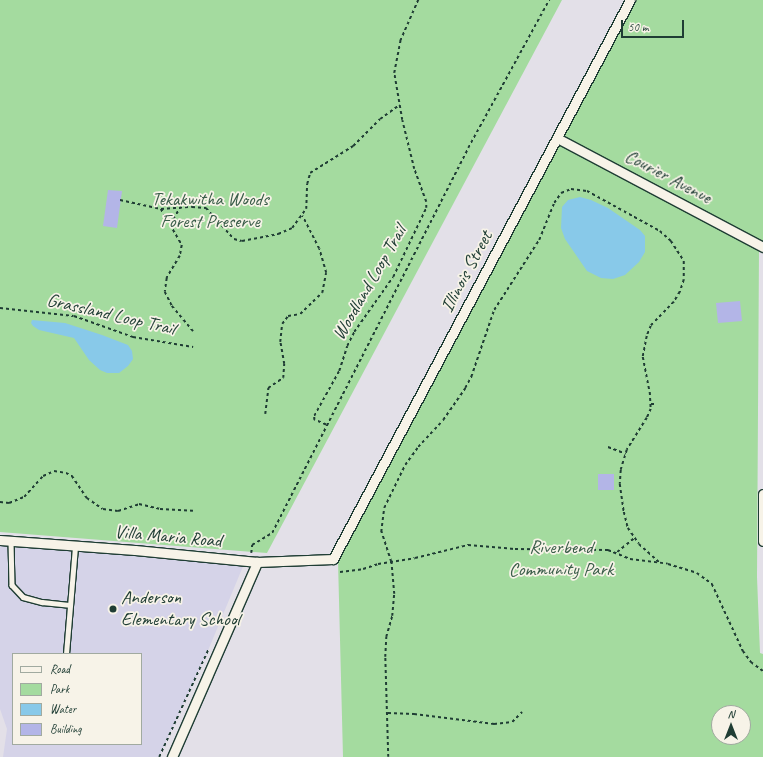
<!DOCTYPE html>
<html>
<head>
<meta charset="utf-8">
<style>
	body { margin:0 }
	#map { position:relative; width:763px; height:757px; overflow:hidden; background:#e3e0e8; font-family:Caveat,sans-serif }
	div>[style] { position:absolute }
	.built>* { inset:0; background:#d5d3e8 }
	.green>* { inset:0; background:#a4db9f }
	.water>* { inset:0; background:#88c9e9 }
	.building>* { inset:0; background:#b3b5e7 }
	.path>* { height:1.5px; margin-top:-0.75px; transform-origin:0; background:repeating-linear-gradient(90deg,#1f3d34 0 3px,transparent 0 6px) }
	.roads { filter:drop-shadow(1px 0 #1f3d34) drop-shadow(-1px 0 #1f3d34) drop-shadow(0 1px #1f3d34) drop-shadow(0 -1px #1f3d34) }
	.service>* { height:4.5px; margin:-2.25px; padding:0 2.25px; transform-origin:2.25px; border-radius:2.25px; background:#f7f3e8 }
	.minor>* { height:9px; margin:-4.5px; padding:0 4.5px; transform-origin:4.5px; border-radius:4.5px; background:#f7f3e8 }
	.dots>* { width:11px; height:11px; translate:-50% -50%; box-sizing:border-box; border:2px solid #f7f3e8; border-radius:50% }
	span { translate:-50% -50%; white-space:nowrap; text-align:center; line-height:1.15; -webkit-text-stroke:3.5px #f7f3e8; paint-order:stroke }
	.street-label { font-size:19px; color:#1f3d34 }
	.park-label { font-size:19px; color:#3a5d49 }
	.poi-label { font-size:19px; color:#1f3d34 }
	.left { translate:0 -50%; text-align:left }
	.legend { position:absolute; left:12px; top:653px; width:130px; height:92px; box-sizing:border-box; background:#f7f3e8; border:1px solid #a1aaa0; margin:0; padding:5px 7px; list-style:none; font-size:12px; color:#1f3d34 }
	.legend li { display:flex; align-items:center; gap:8px; height:20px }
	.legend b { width:20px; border:1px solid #a1aaa0 }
	.north { position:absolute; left:711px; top:705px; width:40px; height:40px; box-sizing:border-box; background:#f7f3e8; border:1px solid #a1aaa0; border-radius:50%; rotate:0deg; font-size:11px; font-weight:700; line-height:16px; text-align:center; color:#1f3d34 }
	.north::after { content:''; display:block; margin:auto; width:14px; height:18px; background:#1f3d34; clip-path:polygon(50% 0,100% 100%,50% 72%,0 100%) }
	.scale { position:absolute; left:621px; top:20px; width:63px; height:18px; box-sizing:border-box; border:2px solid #1f3d34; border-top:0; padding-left:5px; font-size:12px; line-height:14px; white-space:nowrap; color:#1f3d34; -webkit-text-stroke:3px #f7f3e8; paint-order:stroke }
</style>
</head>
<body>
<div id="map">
	<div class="built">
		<div style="clip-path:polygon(evenodd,0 546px,244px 564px,207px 653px,159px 757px,3px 757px,7px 729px,0 709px,0 546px,13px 654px,141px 654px,141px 744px,13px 744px,13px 654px)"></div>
	</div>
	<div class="green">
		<div style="clip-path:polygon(0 0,562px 0,267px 553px,0 532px)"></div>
		<div style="clip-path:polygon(634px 0,763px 0,763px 242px,562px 137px)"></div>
		<div style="clip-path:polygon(evenodd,559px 145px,759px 250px,757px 577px,760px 653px,763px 654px,763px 757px,343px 757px,338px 561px,450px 345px,559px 145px,719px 713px,743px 713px,743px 737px,719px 737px,719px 713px)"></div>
	</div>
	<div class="water">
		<div style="clip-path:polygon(580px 197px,591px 200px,608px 208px,640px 230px,645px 236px,645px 252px,639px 262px,625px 275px,613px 279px,601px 278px,587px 271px,565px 239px,561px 228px,562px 207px,568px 200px)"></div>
		<div style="clip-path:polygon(32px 320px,65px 323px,102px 335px,128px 345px,132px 351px,133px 359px,128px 366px,119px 373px,107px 373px,100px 370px,89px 360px,74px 338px,39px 330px,33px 326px,31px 323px)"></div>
	</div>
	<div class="building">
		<div style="clip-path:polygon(108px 190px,122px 191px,117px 228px,103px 226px)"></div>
		<div style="clip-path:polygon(740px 301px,742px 321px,718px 323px,716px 303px)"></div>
		<div style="clip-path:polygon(598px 474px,614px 474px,614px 490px,598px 490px)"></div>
	</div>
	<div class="path">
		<div style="left:120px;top:200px;width:42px;rotate:12.4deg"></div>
		<div style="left:161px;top:209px;width:31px;rotate:-4deg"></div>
		<div style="left:192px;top:207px;width:14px;rotate:4deg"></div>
		<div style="left:206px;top:208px;width:42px;rotate:47.9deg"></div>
		<div style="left:234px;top:239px;width:8px;rotate:14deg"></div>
		<div style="left:242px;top:241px;width:37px;rotate:-11deg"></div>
		<div style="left:278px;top:234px;width:15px;rotate:-23deg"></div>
		<div style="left:292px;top:228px;width:24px;rotate:-54deg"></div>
		<div style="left:306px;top:209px;width:25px;rotate:-88deg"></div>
		<div style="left:307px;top:184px;width:11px;rotate:-75deg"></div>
		<div style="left:310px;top:173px;width:51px;rotate:-32.1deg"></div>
		<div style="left:353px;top:146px;width:38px;rotate:-45deg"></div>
		<div style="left:380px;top:119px;width:24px;rotate:-36deg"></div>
		<div style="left:161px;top:209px;width:42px;rotate:59.7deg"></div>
		<div style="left:182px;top:245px;width:11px;rotate:100deg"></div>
		<div style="left:180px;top:256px;width:26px;rotate:121deg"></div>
		<div style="left:167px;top:278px;width:14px;rotate:98deg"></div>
		<div style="left:165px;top:292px;width:16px;rotate:63deg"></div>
		<div style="left:172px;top:306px;width:33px;rotate:50deg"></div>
		<div style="left:172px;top:226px;width:7px;rotate:-82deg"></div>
		<div style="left:173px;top:219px;width:13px;rotate:-58deg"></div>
		<div style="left:0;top:308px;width:74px;rotate:6.2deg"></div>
		<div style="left:74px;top:316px;width:63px;rotate:19.6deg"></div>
		<div style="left:133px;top:337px;width:61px;rotate:9.5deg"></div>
		<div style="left:651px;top:404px;width:6px"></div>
		<div style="left:265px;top:414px;width:26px;rotate:-83deg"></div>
		<div style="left:268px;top:388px;width:18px;rotate:-34deg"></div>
		<div style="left:283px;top:378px;width:14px;rotate:-86deg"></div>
		<div style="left:284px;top:364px;width:22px;rotate:-100deg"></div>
		<div style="left:280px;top:342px;width:18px;rotate:-84deg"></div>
		<div style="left:282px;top:324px;width:10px;rotate:-53deg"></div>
		<div style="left:288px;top:316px;width:12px;rotate:-9deg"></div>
		<div style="left:300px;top:314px;width:30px;rotate:-44deg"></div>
		<div style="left:322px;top:293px;width:20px;rotate:-79deg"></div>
		<div style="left:326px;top:273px;width:25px;rotate:-106deg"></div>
		<div style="left:319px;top:249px;width:37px;rotate:-117deg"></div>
		<div style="left:326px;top:425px;width:13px;rotate:-157deg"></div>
		<div style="left:314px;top:420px;width:4px;rotate:-90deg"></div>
		<div style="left:314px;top:416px;width:51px;rotate:-60.9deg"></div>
		<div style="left:339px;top:371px;width:26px;rotate:-72deg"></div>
		<div style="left:347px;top:346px;width:16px;rotate:-63deg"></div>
		<div style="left:354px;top:332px;width:67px;rotate:-54.7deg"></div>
		<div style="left:393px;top:277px;width:76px;rotate:-64.4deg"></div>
		<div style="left:426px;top:208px;width:6px;rotate:-90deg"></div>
		<div style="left:426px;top:202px;width:35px;rotate:-110deg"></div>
		<div style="left:414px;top:169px;width:50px;rotate:-103.8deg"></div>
		<div style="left:402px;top:120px;width:48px;rotate:-99.7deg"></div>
		<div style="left:394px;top:73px;width:33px;rotate:-79deg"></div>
		<div style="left:400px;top:41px;width:45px;rotate:-66.3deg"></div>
		<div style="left:608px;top:447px;width:19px;rotate:21deg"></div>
		<div style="left:0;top:502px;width:9px;rotate:6deg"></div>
		<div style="left:9px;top:503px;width:16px;rotate:-22deg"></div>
		<div style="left:24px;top:497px;width:28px;rotate:-48deg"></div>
		<div style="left:43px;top:476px;width:12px;rotate:-24deg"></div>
		<div style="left:54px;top:471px;width:12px;rotate:9deg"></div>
		<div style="left:66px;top:473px;width:7px;rotate:27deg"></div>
		<div style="left:72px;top:476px;width:27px;rotate:56deg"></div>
		<div style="left:87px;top:498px;width:19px;rotate:35deg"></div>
		<div style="left:103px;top:509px;width:15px;rotate:8deg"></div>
		<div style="left:118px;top:511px;width:22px;rotate:-18deg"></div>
		<div style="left:139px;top:504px;width:22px;rotate:13deg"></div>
		<div style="left:160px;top:509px;width:33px;rotate:3deg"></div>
		<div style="left:617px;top:552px;width:22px;rotate:-39deg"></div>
		<div style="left:251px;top:553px;width:8px;rotate:-83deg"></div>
		<div style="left:252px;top:545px;width:23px;rotate:-31deg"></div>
		<div style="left:272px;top:533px;width:432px;rotate:-63deg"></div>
		<div style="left:468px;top:148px;width:169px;rotate:-61.3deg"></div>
		<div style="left:340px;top:572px;width:23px;rotate:-7deg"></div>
		<div style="left:363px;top:569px;width:16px;rotate:-18deg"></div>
		<div style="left:378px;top:564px;width:37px;rotate:-9deg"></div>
		<div style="left:415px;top:558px;width:55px;rotate:-13.8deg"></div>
		<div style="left:468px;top:545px;width:47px;rotate:4.9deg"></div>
		<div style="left:515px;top:549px;width:93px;rotate:0.6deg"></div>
		<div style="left:608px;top:550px;width:24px;rotate:22deg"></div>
		<div style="left:630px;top:559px;width:38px;rotate:7deg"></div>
		<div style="left:668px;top:564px;width:30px;rotate:17deg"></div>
		<div style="left:697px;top:573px;width:19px;rotate:36deg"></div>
		<div style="left:712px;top:584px;width:74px;rotate:65.2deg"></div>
		<div style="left:743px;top:651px;width:14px;rotate:54deg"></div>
		<div style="left:751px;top:662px;width:15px;rotate:37deg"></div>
		<div style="left:388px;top:713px;width:26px;rotate:2deg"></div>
		<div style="left:414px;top:714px;width:81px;rotate:7.1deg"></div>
		<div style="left:494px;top:724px;width:18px;rotate:-6deg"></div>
		<div style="left:512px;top:722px;width:14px;rotate:-45deg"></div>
		<div style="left:159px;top:757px;width:118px;rotate:-65.4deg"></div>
		<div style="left:388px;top:757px;width:100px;rotate:-91.7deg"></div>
		<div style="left:385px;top:657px;width:20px;rotate:-87deg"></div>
		<div style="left:386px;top:637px;width:22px;rotate:-74deg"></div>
		<div style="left:392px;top:616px;width:22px;rotate:-85deg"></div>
		<div style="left:394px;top:594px;width:32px;rotate:-95deg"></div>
		<div style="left:391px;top:562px;width:32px;rotate:-108deg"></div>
		<div style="left:381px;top:532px;width:24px;rotate:-83deg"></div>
		<div style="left:384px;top:508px;width:48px;rotate:-64deg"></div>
		<div style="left:405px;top:465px;width:22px;rotate:-54deg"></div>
		<div style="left:418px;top:447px;width:37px;rotate:-47deg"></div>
		<div style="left:443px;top:420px;width:39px;rotate:-55deg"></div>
		<div style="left:465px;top:388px;width:13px;rotate:-61deg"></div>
		<div style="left:471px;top:377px;width:71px;rotate:-71.1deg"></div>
		<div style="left:494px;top:310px;width:83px;rotate:-57.3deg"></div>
		<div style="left:539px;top:240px;width:40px;rotate:-68deg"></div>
		<div style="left:554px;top:203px;width:12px;rotate:-55deg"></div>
		<div style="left:561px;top:193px;width:11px;rotate:-22deg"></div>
		<div style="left:571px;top:189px;width:16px;rotate:7deg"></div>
		<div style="left:587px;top:191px;width:83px;rotate:28.7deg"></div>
		<div style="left:660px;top:231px;width:15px;rotate:42deg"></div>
		<div style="left:671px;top:241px;width:24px;rotate:57deg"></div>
		<div style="left:684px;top:261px;width:19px;rotate:90deg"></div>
		<div style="left:684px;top:280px;width:13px;rotate:108deg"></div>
		<div style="left:680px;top:292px;width:12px;rotate:121deg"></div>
		<div style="left:674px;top:302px;width:33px;rotate:134deg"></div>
		<div style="left:651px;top:326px;width:11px;rotate:112deg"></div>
		<div style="left:647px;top:336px;width:21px;rotate:101deg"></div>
		<div style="left:643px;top:357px;width:36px;rotate:79deg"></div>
		<div style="left:650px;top:392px;width:17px;rotate:87deg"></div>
		<div style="left:651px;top:409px;width:10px;rotate:114deg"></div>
		<div style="left:647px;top:418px;width:38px;rotate:122deg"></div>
		<div style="left:627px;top:450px;width:21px;rotate:107deg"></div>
		<div style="left:621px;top:470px;width:14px;rotate:94deg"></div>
		<div style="left:620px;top:484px;width:28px;rotate:82deg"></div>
		<div style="left:624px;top:512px;width:16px;rotate:76deg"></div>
		<div style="left:628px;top:528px;width:19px;rotate:55deg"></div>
		<div style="left:639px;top:544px;width:27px;rotate:42deg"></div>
	</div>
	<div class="roads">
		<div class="service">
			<div style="left:11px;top:541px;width:44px;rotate:88.7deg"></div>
			<div style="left:12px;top:585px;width:16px;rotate:47deg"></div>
			<div style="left:23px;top:597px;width:20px;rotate:15deg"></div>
			<div style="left:42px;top:602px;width:27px;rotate:6deg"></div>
			<div style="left:66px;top:654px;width:108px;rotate:-85.2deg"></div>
		</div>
		<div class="minor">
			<div style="left:557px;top:138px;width:233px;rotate:27.9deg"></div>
			<div style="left:763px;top:494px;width:47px;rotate:90deg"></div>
			<div style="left:0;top:540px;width:135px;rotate:4.2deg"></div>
			<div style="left:135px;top:550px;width:123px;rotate:5.6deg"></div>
			<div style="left:257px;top:562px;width:76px;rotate:-2.3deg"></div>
			<div style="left:333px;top:559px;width:633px;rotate:-62.02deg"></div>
			<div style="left:172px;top:757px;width:213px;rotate:-66.4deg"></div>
		</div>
	</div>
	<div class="dots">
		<div style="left:113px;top:609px;background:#1f3d34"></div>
	</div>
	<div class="street-label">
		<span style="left:668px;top:177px;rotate:28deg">Courier Avenue</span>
		<span style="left:467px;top:272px;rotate:-62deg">Illinois Street</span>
		<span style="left:370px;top:283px;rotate:-60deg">Woodland Loop Trail</span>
		<span style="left:111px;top:315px;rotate:13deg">Grassland Loop Trail</span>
		<span style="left:168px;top:537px;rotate:5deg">Villa Maria Road</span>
	</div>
	<div class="park-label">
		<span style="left:210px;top:211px">Tekakwitha Woods<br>Forest Preserve</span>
		<span style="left:561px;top:559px">Riverbend<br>Community Park</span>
	</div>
	<div class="poi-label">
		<span class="left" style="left:121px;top:609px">Anderson<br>Elementary School</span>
	</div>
	<ul class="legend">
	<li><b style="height:5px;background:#f7f3e8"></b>Road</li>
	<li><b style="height:11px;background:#a4db9f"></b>Park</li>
	<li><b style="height:11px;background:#88c9e9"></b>Water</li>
	<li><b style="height:11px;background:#b3b5e7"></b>Building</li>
	</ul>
	<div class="north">N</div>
	<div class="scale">50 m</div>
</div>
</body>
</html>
